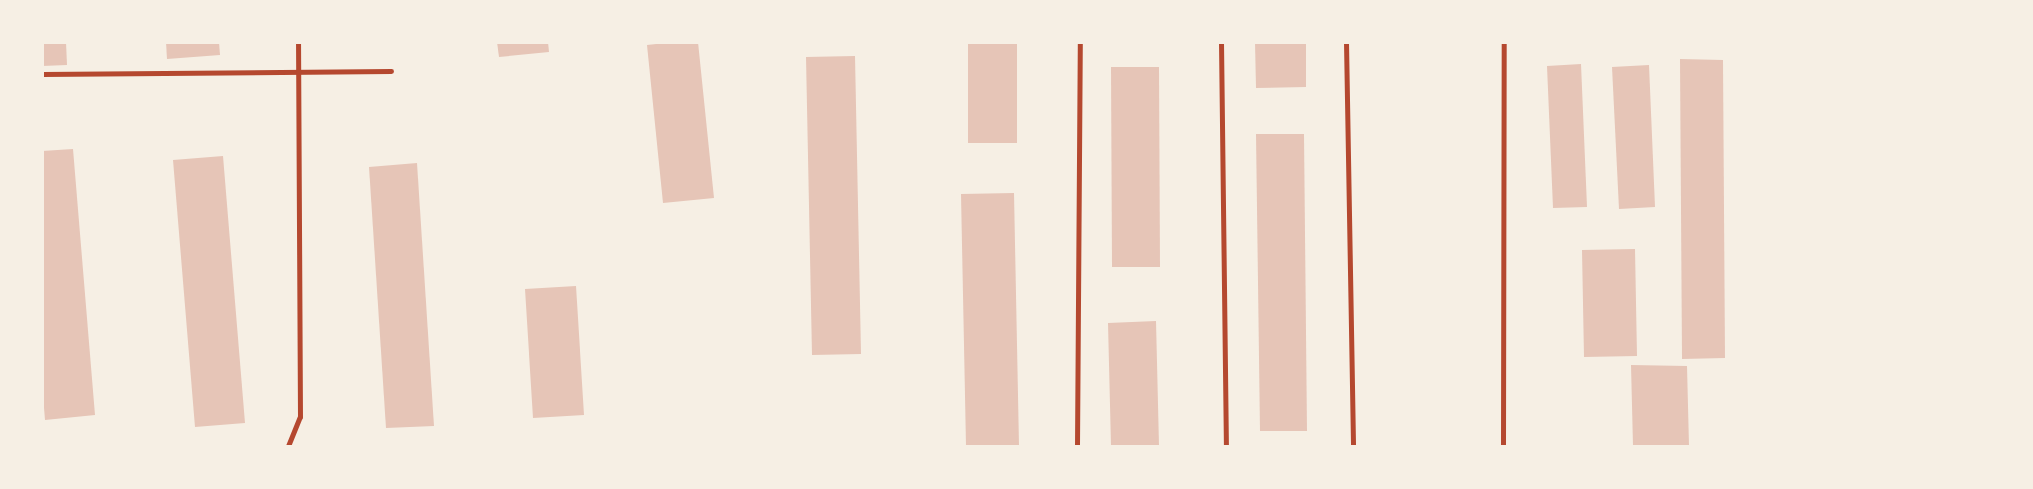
<!DOCTYPE html>
<html>
<head>
<meta charset="utf-8">
<style>
	body { margin:0 }
	#map { position:relative; width:2033px; height:489px; overflow:hidden; background:#f6efe4; font-family:Figtree,sans-serif }
	div>[style] { position:absolute }
	.building>* { inset:0; background:#e6c5b7 }
	.minor>* { height:5px; margin:-2.5px; padding:0 2.5px; transform-origin:2.5px; border-radius:2.5px; background:#b5482f }
	span { translate:-50% -50%; white-space:nowrap; text-align:center; line-height:1.15; -webkit-text-stroke:5px #f6efe4; paint-order:stroke }
	.frame { position:absolute; inset:0; border:44px solid #f6efe4; pointer-events:none }
</style>
</head>
<body>
<div id="map">
	<div class="building">
		<div style="clip-path:polygon(42px 42px,66px 42px,67px 65px,42px 66px)"></div>
		<div style="clip-path:polygon(166px 42px,219px 42px,220px 55px,167px 59px)"></div>
		<div style="clip-path:polygon(497px 42px,548px 42px,549px 52px,499px 57px)"></div>
		<div style="clip-path:polygon(674px 42px,698px 42px,714px 198px,663px 203px,647px 45px)"></div>
		<div style="clip-path:polygon(968px 42px,1017px 42px,1017px 143px,968px 143px)"></div>
		<div style="clip-path:polygon(1255px 42px,1306px 42px,1306px 87px,1256px 88px)"></div>
		<div style="clip-path:polygon(855px 56px,861px 354px,812px 355px,806px 57px)"></div>
		<div style="clip-path:polygon(1680px 59px,1723px 60px,1725px 358px,1682px 359px)"></div>
		<div style="clip-path:polygon(1581px 64px,1587px 207px,1553px 208px,1547px 66px)"></div>
		<div style="clip-path:polygon(1649px 65px,1655px 207px,1619px 209px,1612px 67px)"></div>
		<div style="clip-path:polygon(1111px 67px,1159px 67px,1160px 267px,1112px 267px)"></div>
		<div style="clip-path:polygon(1256px 134px,1304px 134px,1307px 431px,1260px 431px)"></div>
		<div style="clip-path:polygon(73px 149px,95px 415px,45px 420px,42px 383px,42px 151px)"></div>
		<div style="clip-path:polygon(223px 156px,245px 423px,195px 427px,173px 160px)"></div>
		<div style="clip-path:polygon(417px 163px,434px 426px,386px 428px,369px 167px)"></div>
		<div style="clip-path:polygon(1014px 193px,1019px 446px,966px 446px,961px 194px)"></div>
		<div style="clip-path:polygon(1635px 249px,1637px 356px,1584px 357px,1582px 250px)"></div>
		<div style="clip-path:polygon(576px 286px,584px 415px,533px 418px,525px 289px)"></div>
		<div style="clip-path:polygon(1156px 321px,1159px 446px,1111px 446px,1108px 323px)"></div>
		<div style="clip-path:polygon(1631px 365px,1687px 366px,1689px 446px,1633px 446px)"></div>
	</div>
	<div class="minor">
		<div style="left:1221px;top:42px;width:404px;rotate:89.3deg"></div>
		<div style="left:1346px;top:42px;width:404px;rotate:89deg"></div>
		<div style="left:42px;top:74px;width:349px;rotate:-0.5deg"></div>
		<div style="left:288px;top:446px;width:31px;rotate:-68deg"></div>
		<div style="left:300px;top:417px;width:375px;rotate:-90.3deg"></div>
		<div style="left:1077px;top:446px;width:404px;rotate:-89.6deg"></div>
		<div style="left:1503px;top:446px;width:404px;rotate:-89.9deg"></div>
	</div>
	<div class="frame"></div>
</div>
</body>
</html>
